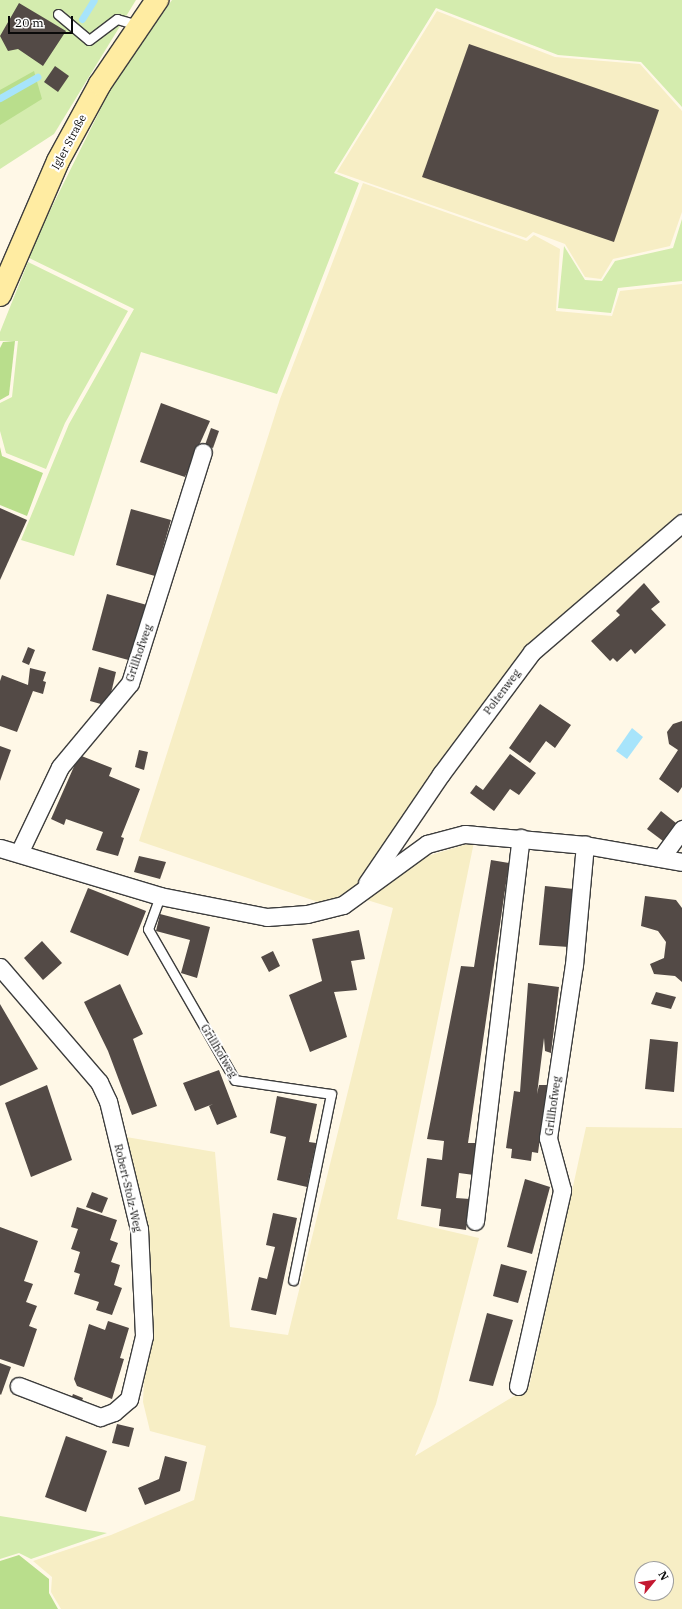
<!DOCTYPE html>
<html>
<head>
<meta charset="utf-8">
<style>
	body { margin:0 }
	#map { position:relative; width:682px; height:1609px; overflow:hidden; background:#fff8e7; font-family:"IBM Plex Serif",serif }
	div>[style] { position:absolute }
	.farmland>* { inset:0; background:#f7eec5 }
	.green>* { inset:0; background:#d4ecae }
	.forest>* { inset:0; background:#b9de8c }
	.water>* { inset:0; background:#a7e4fb }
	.stream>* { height:7px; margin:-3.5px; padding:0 3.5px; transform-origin:3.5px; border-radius:3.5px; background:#a7e4fb }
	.building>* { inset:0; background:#534a46 }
	.roads { filter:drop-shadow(1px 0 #3d3d3d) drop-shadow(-1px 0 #3d3d3d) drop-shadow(0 1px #3d3d3d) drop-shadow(0 -1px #3d3d3d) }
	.service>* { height:9px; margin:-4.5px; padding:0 4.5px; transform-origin:4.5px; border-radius:4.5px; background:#fff }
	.minor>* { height:17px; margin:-8.5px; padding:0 8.5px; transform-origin:8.5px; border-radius:8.5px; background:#fff }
	.secondary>* { height:22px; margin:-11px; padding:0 11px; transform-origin:11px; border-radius:11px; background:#ffeca2 }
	span { translate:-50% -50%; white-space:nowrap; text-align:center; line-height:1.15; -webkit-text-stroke:4px #fff; paint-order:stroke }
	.street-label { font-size:11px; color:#0a0a0a }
	.north { position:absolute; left:634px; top:1561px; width:40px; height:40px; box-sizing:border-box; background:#fff; border:1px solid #9d9d9d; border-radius:50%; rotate:61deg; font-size:11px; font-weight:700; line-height:16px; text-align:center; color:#0a0a0a }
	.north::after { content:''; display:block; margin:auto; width:14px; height:18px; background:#c41831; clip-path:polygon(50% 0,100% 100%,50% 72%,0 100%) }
	.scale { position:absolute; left:8px; top:16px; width:65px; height:18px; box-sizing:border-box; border:2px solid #0a0a0a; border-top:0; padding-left:5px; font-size:12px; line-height:14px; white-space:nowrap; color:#0a0a0a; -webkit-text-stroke:3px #fff; paint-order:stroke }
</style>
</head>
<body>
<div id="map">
	<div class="farmland">
		<div style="clip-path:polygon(437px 11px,555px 57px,640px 64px,682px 111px,682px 212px,670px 246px,613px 259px,601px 279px,585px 277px,565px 244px,533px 232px,526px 238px,337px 172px)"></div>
		<div style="clip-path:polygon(363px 183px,527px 241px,534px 235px,560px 249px,556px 311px,612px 316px,620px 291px,682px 284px,682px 511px,551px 628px,357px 887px,324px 904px,139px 841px,280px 399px)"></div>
		<div style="clip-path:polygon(evenodd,474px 842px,397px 1219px,479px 1238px,436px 1404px,415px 1456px,529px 1387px,586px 1127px,682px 1128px,682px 1609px,61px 1609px,51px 1592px,52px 1577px,33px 1561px,111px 1535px,194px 1500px,206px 1446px,150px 1431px,143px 1402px,150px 1257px,126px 1137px,215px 1152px,230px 1327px,288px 1335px,393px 908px,367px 900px,418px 859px,474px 842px,642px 1569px,666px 1569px,666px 1593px,642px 1593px,642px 1569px)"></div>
	</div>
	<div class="green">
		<div style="clip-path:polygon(0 0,136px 0,54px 134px,0 169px)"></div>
		<div style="clip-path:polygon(172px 0,682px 0,682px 107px,641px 62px,558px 55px,436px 8px,334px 173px,359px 183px,277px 394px,141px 352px,74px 556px,21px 540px,69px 424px,134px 309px,27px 257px,110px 90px)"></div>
		<div style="clip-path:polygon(682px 219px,682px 281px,618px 288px,611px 313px,558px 308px,564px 246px,585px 280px,602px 281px,615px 261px,673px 248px)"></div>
		<div style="clip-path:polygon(28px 262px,128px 311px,65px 423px,46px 469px,6px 453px,0 431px,0 403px,12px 397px,18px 341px,0 341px,0 332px)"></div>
		<div style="clip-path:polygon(0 1516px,107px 1533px,31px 1559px,19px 1553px,0 1559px)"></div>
	</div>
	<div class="forest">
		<div style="clip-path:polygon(34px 71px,42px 99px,0 125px,0 90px)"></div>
		<div style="clip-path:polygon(15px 341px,9px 395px,0 400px,0 348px,3px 342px)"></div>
		<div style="clip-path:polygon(0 447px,2px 456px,43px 473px,27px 516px,0 505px)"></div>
		<div style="clip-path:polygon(19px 1555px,49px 1579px,49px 1593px,58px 1609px,0 1609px,0 1561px)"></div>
	</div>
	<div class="water">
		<div style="clip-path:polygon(632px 728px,643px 737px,627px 759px,616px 751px)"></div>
	</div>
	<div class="stream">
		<div style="left:82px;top:19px;width:22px;rotate:-58deg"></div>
		<div style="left:0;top:98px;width:43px;rotate:-29.6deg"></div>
	</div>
	<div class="building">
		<div style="clip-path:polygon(19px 3px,66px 31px,43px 66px,18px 49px,8px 51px,0 36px)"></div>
		<div style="clip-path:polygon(469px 44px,659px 110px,614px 242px,422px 177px)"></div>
		<div style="clip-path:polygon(55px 66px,69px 76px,58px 92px,44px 82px)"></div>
		<div style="clip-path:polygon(161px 403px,210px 421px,185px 477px,140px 462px)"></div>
		<div style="clip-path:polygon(211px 428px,219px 431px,213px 448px,205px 445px)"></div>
		<div style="clip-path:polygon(0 508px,27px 520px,0 580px)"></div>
		<div style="clip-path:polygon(131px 509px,171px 520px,155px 576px,116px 565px)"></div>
		<div style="clip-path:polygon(644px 583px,660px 602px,651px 609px,666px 625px,635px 654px,631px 649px,617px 662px,613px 658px,610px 661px,591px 641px,620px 615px,616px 611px)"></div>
		<div style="clip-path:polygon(107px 594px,147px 605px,132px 661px,92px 650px)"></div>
		<div style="clip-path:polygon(28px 647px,35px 650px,29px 665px,22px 662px)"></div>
		<div style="clip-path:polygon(99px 667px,116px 672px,108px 706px,90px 701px)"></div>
		<div style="clip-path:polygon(30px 668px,46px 672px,43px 681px,46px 682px,43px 694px,33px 691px,17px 732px,0 726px,0 681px,2px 675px,28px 685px)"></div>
		<div style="clip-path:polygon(540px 704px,571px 725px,555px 748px,546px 741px,530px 763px,509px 748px)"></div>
		<div style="clip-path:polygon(682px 721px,682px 787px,678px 793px,659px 779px,678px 750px,669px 744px,667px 732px,673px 724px)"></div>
		<div style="clip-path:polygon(0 746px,11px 750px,0 781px)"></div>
		<div style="clip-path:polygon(139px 750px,148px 752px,144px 770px,135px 767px)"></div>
		<div style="clip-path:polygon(510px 754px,536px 773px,519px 795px,510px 789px,494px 811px,470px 793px,476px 785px,483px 790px)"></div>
		<div style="clip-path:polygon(79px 755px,112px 768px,109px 776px,140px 789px,121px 837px,124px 838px,118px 856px,96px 850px,103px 832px,66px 819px,64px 825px,51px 819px)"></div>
		<div style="clip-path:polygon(661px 811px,676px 823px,663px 841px,647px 829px)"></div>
		<div style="clip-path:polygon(139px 856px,166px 862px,160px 879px,134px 872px)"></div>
		<div style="clip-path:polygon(491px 860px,509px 863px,468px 1143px,478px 1143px,474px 1175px,459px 1173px,456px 1198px,470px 1199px,466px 1230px,439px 1226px,441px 1209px,421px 1206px,427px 1158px,442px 1160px,444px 1141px,427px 1139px,461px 966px,474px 967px)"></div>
		<div style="clip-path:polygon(545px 886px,574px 889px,569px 947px,539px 945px)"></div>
		<div style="clip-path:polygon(88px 888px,146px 911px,128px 956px,70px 932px)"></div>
		<div style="clip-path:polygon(645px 896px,676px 900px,682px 908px,682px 982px,675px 976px,654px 974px,650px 964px,664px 958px,666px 942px,658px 931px,641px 926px)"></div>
		<div style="clip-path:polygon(160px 914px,210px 927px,197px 978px,181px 973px,190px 940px,156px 931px)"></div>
		<div style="clip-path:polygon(359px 930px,365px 959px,351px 961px,357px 990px,334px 992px,347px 1037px,310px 1052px,289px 995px,322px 981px,312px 939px)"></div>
		<div style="clip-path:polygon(42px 941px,62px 963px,43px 980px,24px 958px)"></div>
		<div style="clip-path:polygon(273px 951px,280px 966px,269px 972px,261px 957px)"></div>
		<div style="clip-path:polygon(528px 983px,559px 987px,551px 1053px,545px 1051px,544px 1038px,537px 1094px,539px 1085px,547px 1085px,538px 1153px,532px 1152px,531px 1161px,511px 1158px,512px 1149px,506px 1148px,514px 1091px,520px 1092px)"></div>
		<div style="clip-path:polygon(120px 984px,143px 1034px,133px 1039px,157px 1106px,132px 1115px,108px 1051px,84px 1002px)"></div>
		<div style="clip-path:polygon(656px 992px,676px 997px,671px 1009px,651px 1004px)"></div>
		<div style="clip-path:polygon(0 1004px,38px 1069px,0 1086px)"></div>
		<div style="clip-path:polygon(650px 1039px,678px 1042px,674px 1092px,645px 1089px)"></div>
		<div style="clip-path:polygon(219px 1070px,237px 1117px,217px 1125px,209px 1106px,213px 1104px,195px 1111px,183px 1083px)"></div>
		<div style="clip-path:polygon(47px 1085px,72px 1160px,31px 1177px,5px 1103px)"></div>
		<div style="clip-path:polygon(277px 1096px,317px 1104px,309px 1142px,316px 1143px,307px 1187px,277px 1180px,286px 1137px,270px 1133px)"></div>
		<div style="clip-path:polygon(525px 1179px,550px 1187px,532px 1254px,507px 1247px)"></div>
		<div style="clip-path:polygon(92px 1192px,108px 1198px,102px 1213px,86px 1207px)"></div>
		<div style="clip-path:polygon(77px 1207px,117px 1220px,110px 1240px,118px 1243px,111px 1262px,120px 1265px,114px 1285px,122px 1288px,112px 1315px,96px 1310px,99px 1302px,74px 1294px,80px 1274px,74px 1272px,80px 1252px,71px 1249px,78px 1229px,71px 1227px)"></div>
		<div style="clip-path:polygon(273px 1213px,297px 1218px,276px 1315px,251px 1310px,259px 1277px,267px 1279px,275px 1247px,266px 1245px)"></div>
		<div style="clip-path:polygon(0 1227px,38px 1241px,24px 1281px,33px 1284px,26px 1302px,37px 1306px,29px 1326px,37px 1329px,24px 1367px,0 1359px)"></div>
		<div style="clip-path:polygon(501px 1264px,527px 1271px,518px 1303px,493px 1296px)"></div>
		<div style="clip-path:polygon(487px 1313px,513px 1320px,493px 1386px,469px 1381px)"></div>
		<div style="clip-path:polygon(108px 1321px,129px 1328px,120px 1358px,124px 1359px,112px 1399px,77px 1386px,74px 1379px,89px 1324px,105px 1330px)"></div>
		<div style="clip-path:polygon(0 1363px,11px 1367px,1px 1395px,0 1394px)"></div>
		<div style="clip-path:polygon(73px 1394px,83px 1398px,80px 1406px,70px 1402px)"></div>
		<div style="clip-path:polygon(117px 1424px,134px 1428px,129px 1447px,112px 1443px)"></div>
		<div style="clip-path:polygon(66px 1436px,107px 1451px,86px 1512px,45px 1497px)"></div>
		<div style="clip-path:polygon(165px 1456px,187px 1462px,180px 1491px,145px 1505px,138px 1488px,159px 1479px)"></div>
	</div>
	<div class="roads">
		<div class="service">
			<div style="left:58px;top:14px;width:40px;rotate:40deg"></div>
			<div style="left:89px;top:40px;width:35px;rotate:-37deg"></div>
			<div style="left:117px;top:19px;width:22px;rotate:16deg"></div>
			<div style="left:160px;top:896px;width:35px;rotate:110deg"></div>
			<div style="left:148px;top:929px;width:174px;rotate:60.1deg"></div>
			<div style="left:235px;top:1080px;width:97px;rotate:8.3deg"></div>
			<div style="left:331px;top:1094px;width:190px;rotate:101.5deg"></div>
		</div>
		<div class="minor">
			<div style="left:0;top:848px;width:167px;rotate:16.7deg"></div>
			<div style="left:160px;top:896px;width:109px;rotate:11.1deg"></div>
			<div style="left:267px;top:917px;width:40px;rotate:-4.3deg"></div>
			<div style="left:307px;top:914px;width:37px;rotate:-14deg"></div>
			<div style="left:343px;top:905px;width:104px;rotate:-36deg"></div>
			<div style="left:427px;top:844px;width:39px;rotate:-15deg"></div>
			<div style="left:465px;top:834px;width:121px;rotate:5.2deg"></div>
			<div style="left:585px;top:845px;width:98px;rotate:9.9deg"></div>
			<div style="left:19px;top:853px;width:95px;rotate:-64.5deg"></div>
			<div style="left:60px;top:767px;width:109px;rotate:-50.2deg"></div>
			<div style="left:130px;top:683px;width:242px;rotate:-72.5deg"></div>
			<div style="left:661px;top:858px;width:36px;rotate:-54deg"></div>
			<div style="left:367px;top:883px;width:132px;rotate:-55.8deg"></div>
			<div style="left:441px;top:774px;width:152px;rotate:-53.3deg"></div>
			<div style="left:532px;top:652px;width:198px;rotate:-40.7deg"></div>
			<div style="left:0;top:967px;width:152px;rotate:49.3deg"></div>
			<div style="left:99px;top:1082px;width:21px;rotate:65deg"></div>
			<div style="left:108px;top:1101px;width:132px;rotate:76.4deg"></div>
			<div style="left:139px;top:1229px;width:107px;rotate:87.3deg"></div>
			<div style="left:144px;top:1336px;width:65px;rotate:103.4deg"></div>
			<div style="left:129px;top:1399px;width:20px;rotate:139deg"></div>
			<div style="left:114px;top:1412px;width:15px;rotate:160deg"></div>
			<div style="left:100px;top:1417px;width:87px;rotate:-159.1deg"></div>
			<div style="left:475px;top:1221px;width:386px;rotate:-83.2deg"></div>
			<div style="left:518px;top:1386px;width:201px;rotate:-77.3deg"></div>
			<div style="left:562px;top:1190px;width:54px;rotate:-105.1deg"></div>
			<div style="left:548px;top:1138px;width:175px;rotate:-81.5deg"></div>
			<div style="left:574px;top:965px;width:121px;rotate:-84.8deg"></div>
		</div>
		<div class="secondary">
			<div style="left:0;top:295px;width:146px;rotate:-66.6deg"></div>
			<div style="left:58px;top:161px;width:88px;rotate:-61.4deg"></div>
			<div style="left:100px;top:84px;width:102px;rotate:-55.8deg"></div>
		</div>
	</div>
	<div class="street-label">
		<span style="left:69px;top:142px;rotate:-62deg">Igler Straße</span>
		<span style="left:139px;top:653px;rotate:-71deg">Grillhofweg</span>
		<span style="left:502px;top:692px;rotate:-53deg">Poltenweg</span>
		<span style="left:219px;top:1051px;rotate:59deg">Grillhofweg</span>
		<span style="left:553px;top:1106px;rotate:-82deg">Grillhofweg</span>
		<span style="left:128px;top:1188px;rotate:77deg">Robert-Stolz-Weg</span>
	</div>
	<div class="north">N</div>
	<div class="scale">20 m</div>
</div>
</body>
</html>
